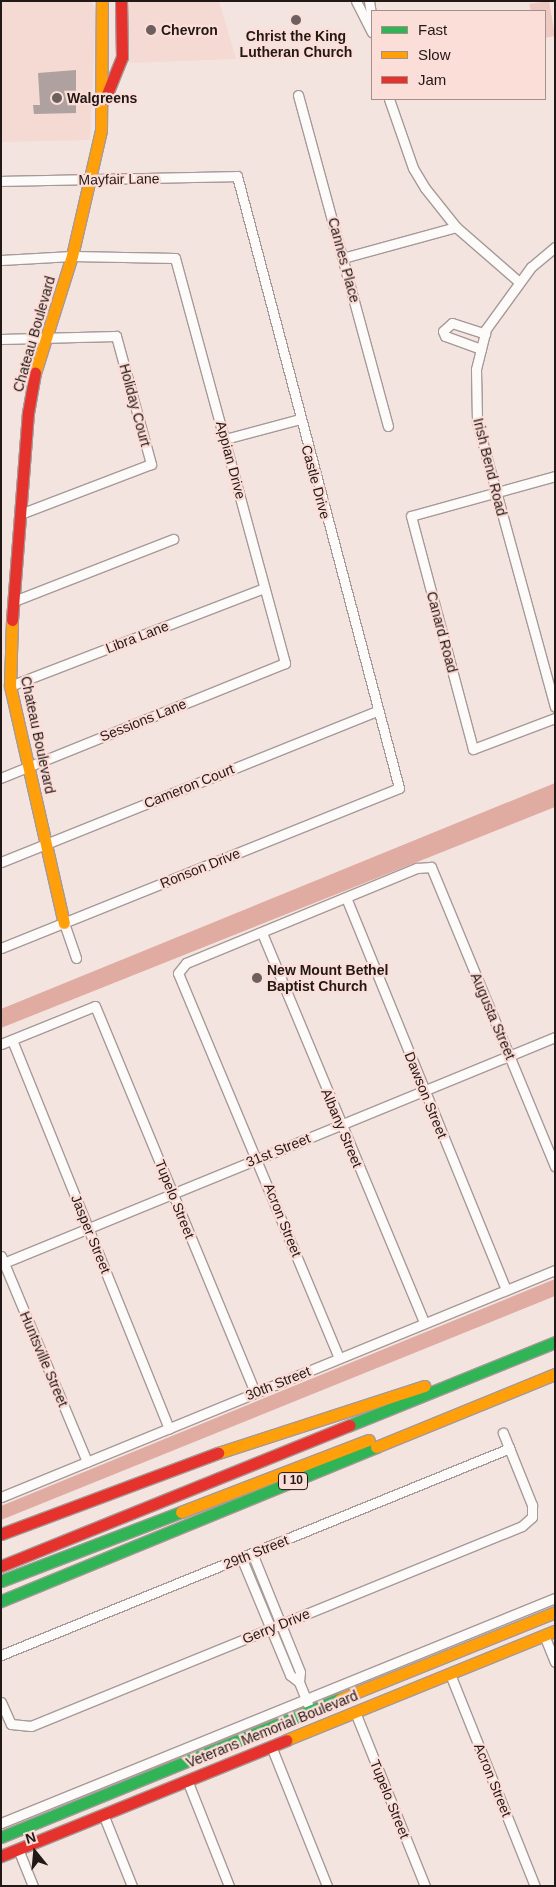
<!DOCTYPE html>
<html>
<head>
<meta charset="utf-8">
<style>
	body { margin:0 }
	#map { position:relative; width:556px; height:1887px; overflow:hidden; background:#f4e4e0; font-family:Helvetica,sans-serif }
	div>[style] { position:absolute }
	.built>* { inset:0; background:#f5d9d3 }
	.green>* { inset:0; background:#edc9c2 }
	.water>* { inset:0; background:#e0aba1 }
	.building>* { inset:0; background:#aea19f }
	.roads { filter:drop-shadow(1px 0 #a69a98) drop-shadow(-1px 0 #a69a98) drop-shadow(0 1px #a69a98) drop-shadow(0 -1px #a69a98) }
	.street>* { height:9px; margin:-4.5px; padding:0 4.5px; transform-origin:4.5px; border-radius:4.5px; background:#fdfbfa }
	.fast>* { height:11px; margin:-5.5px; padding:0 5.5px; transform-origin:5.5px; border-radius:5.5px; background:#30b455 }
	.slow>* { height:11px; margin:-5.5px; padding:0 5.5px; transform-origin:5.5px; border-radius:5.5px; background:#ff9f0a }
	.jam>* { height:11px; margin:-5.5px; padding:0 5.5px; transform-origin:5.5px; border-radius:5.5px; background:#e5322d }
	.dots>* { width:14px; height:14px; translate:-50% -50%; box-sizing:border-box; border:2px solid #fcded8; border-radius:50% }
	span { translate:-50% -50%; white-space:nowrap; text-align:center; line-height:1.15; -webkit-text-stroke:4.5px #fcded8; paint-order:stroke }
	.shield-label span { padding:1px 4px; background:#fcded8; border:1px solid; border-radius:4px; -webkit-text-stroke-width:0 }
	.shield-label { font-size:12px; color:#221816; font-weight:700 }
	.poi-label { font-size:14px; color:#221816; font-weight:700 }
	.left { translate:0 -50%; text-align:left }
	.street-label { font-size:14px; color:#221816 }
	.frame { position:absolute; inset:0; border:2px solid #221816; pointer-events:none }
	.legend { position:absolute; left:371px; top:10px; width:175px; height:90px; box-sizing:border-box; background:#fcded8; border:1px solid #a58f8a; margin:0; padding:6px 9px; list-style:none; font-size:15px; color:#221816 }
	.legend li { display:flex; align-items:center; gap:10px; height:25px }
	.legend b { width:25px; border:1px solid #a58f8a }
	.north { position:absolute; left:10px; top:1827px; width:50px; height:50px; -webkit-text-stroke:4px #fcded8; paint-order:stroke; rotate:343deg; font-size:14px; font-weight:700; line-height:20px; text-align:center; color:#221816 }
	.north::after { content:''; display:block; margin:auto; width:18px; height:22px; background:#221816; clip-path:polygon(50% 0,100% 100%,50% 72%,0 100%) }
</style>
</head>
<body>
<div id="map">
	<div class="built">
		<div style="clip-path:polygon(126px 1px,219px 1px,236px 59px,129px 63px)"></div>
		<div style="clip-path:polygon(1px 2px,91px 2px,96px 9px,90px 140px,1px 142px)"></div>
	</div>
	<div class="green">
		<div style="clip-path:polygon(549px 1px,555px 36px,545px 38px,545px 11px,531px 11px,529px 4px)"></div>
	</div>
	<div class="water">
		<div style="clip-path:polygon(555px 783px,555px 807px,1px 1028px,1px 1009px)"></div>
		<div style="clip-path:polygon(555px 1279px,555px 1296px,1px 1520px,1px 1506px)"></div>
	</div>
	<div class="building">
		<div style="clip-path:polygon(76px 70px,76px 113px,34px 114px,33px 105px,40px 105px,38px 73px)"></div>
	</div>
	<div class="roads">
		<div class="street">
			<div style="left:356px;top:1px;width:35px;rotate:63deg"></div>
			<div style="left:369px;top:1px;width:18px;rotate:81deg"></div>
			<div style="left:298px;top:95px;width:343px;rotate:74.8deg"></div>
			<div style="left:389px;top:99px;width:73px;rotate:70.8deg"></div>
			<div style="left:413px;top:168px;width:23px;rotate:59deg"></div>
			<div style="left:425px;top:188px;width:50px;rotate:51.5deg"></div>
			<div style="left:456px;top:227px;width:84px;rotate:41.1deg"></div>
			<div style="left:1px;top:181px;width:236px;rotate:-1.2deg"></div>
			<div style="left:237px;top:176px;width:633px;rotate:75.17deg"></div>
			<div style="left:399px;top:788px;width:429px;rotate:158.1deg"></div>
			<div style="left:555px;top:247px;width:31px;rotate:140deg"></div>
			<div style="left:531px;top:267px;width:77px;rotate:126deg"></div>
			<div style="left:486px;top:329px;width:41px;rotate:104deg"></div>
			<div style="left:476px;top:369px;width:53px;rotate:88.9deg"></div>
			<div style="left:477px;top:422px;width:295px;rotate:74.7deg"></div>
			<div style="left:343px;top:258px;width:117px;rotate:-15.3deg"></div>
			<div style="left:1px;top:260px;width:71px;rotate:-3.2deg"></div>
			<div style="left:72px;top:256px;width:103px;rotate:1.1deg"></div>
			<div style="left:175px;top:258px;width:420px;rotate:74.8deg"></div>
			<div style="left:285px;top:663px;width:306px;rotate:158deg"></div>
			<div style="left:1px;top:339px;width:115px;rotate:-1.5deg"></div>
			<div style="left:116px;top:336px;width:133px;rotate:74.7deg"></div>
			<div style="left:151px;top:464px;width:140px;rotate:159.1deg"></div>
			<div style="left:481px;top:349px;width:38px;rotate:-160deg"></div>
			<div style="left:445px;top:336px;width:5px;rotate:-112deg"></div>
			<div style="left:443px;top:331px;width:12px;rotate:-42deg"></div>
			<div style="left:452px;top:323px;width:35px;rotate:18deg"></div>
			<div style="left:225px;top:439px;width:78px;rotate:-14.9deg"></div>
			<div style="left:555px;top:476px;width:149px;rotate:164.5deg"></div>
			<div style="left:411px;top:516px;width:241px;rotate:75.1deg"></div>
			<div style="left:473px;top:749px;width:88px;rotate:-20.7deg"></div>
			<div style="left:14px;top:601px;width:171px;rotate:-21.3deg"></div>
			<div style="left:10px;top:686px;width:272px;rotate:-21.1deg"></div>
			<div style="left:1px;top:862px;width:404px;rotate:-21.9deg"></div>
			<div style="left:347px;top:900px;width:420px;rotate:67.8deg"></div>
			<div style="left:64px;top:923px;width:37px;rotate:71deg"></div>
			<div style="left:262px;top:933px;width:422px;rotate:67.4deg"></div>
			<div style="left:12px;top:1040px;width:419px;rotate:68deg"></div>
			<div style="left:1px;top:1044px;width:101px;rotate:-22deg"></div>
			<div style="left:95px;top:1006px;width:419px;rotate:67.5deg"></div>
			<div style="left:1px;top:1256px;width:223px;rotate:67.3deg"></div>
			<div style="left:1px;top:1264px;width:599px;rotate:-22.28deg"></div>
			<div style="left:339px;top:1358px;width:417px;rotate:-112.7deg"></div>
			<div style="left:178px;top:973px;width:13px;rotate:-51deg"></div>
			<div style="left:186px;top:963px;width:250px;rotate:-22.4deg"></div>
			<div style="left:417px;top:868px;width:14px;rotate:-4deg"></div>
			<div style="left:431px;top:867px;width:324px;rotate:67.5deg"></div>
			<div style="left:1px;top:1497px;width:599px;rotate:-22.28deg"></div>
			<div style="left:252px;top:1553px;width:128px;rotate:68deg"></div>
			<div style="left:300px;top:1672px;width:10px;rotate:96deg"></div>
			<div style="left:299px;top:1682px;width:24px;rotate:68deg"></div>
			<div style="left:241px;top:1557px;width:128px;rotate:67.4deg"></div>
			<div style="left:290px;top:1675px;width:11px;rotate:38deg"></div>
			<div style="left:544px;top:1635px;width:29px;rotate:68deg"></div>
			<div style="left:1px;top:1655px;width:549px;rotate:-22.13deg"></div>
			<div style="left:450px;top:1674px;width:228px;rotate:68.2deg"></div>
			<div style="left:1px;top:1702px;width:24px;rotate:66deg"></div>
			<div style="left:11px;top:1724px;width:20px;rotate:6deg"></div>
			<div style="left:31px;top:1726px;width:530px;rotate:-22.16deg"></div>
			<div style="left:522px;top:1526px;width:13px;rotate:-42deg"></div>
			<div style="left:532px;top:1517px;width:12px;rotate:-90deg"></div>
			<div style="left:532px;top:1505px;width:78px;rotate:-111.9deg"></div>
			<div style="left:355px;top:1712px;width:188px;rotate:68.1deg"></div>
			<div style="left:271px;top:1746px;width:151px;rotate:68.2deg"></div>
			<div style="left:187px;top:1780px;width:114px;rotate:68.4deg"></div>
			<div style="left:103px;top:1814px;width:78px;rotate:68.1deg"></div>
			<div style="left:1px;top:1823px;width:598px;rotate:-22.1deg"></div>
			<div style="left:18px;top:1849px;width:40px;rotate:68deg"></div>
		</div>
		<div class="fast">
			<div style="left:350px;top:1425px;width:221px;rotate:-22deg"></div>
			<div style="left:1px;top:1581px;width:193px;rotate:-21deg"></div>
			<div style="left:1px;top:1601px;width:405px;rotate:-22.3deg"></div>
			<div style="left:1px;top:1837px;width:366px;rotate:-22.2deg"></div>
		</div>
		<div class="slow">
			<div style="left:35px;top:373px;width:123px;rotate:-72.5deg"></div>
			<div style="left:72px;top:256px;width:129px;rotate:-77deg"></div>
			<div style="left:101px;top:130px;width:129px;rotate:-89.6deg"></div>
			<div style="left:12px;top:620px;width:66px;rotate:91.7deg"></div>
			<div style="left:10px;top:686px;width:243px;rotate:77.2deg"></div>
			<div style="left:376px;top:1447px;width:193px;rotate:-22.2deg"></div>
			<div style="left:218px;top:1453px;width:217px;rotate:-18deg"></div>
			<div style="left:181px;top:1512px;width:201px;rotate:-21deg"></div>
			<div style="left:340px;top:1699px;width:232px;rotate:-22deg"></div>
			<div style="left:286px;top:1740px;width:290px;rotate:-22.1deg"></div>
		</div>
		<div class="jam">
			<div style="left:105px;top:99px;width:45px;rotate:-68deg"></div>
			<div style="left:122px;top:57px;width:56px;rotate:-91deg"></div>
			<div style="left:12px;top:620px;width:208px;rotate:-85.6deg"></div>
			<div style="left:28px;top:413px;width:41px;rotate:-80.1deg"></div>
			<div style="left:1px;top:1534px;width:232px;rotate:-20.5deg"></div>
			<div style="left:1px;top:1566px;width:376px;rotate:-22deg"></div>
			<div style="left:1px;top:1856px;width:308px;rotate:-22.1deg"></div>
		</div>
	</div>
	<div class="dots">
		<div style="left:296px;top:20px;background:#6c5f5d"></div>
		<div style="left:151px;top:30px;background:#6c5f5d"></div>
		<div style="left:57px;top:98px;background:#6c5f5d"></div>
		<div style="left:257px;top:978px;background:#6c5f5d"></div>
	</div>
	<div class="shield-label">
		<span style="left:293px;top:1481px">I 10</span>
	</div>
	<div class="poi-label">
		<span class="left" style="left:161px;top:30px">Chevron</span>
		<span style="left:296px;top:44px">Christ the King<br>Lutheran Church</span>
		<span class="left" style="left:67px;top:98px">Walgreens</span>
		<span class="left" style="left:267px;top:978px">New Mount Bethel<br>Baptist Church</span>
	</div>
	<div class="street-label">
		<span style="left:119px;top:179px;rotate:-1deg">Mayfair Lane</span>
		<span style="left:344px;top:260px;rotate:75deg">Cannes Place</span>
		<span style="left:34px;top:334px;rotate:-74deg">Chateau Boulevard</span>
		<span style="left:135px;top:405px;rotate:75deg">Holiday Court</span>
		<span style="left:231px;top:460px;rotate:75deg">Appian Drive</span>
		<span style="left:490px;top:467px;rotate:76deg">Irish Bend Road</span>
		<span style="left:316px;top:482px;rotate:75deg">Castle Drive</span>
		<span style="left:442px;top:632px;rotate:75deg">Canard Road</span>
		<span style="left:137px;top:637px;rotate:-21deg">Libra Lane</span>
		<span style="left:143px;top:720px;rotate:-22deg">Sessions Lane</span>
		<span style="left:38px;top:735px;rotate:78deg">Chateau Boulevard</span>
		<span style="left:189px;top:786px;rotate:-22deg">Cameron Court</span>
		<span style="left:200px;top:868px;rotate:-22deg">Ronson Drive</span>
		<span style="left:493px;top:1016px;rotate:67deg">Augusta Street</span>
		<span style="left:426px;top:1095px;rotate:68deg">Dawson Street</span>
		<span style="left:342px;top:1128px;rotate:67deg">Albany Street</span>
		<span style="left:278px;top:1150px;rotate:-22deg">31st Street</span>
		<span style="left:175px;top:1199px;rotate:68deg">Tupelo Street</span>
		<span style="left:283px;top:1220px;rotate:68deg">Acron Street</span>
		<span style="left:91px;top:1234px;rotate:68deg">Jasper Street</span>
		<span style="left:44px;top:1359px;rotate:67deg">Huntsville Street</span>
		<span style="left:278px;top:1383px;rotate:-22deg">30th Street</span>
		<span style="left:256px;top:1552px;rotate:-22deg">29th Street</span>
		<span style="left:276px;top:1626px;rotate:-22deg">Gerry Drive</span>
		<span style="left:272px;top:1729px;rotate:-22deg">Veterans Memorial Boulevard</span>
		<span style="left:493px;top:1780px;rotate:68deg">Acron Street</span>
		<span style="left:390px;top:1799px;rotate:68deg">Tupelo Street</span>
	</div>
	<div class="frame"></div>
	<ul class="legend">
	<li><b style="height:6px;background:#30b455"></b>Fast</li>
	<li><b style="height:6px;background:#ff9f0a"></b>Slow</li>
	<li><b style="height:6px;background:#e5322d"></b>Jam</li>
	</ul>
	<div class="north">N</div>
</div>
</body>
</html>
